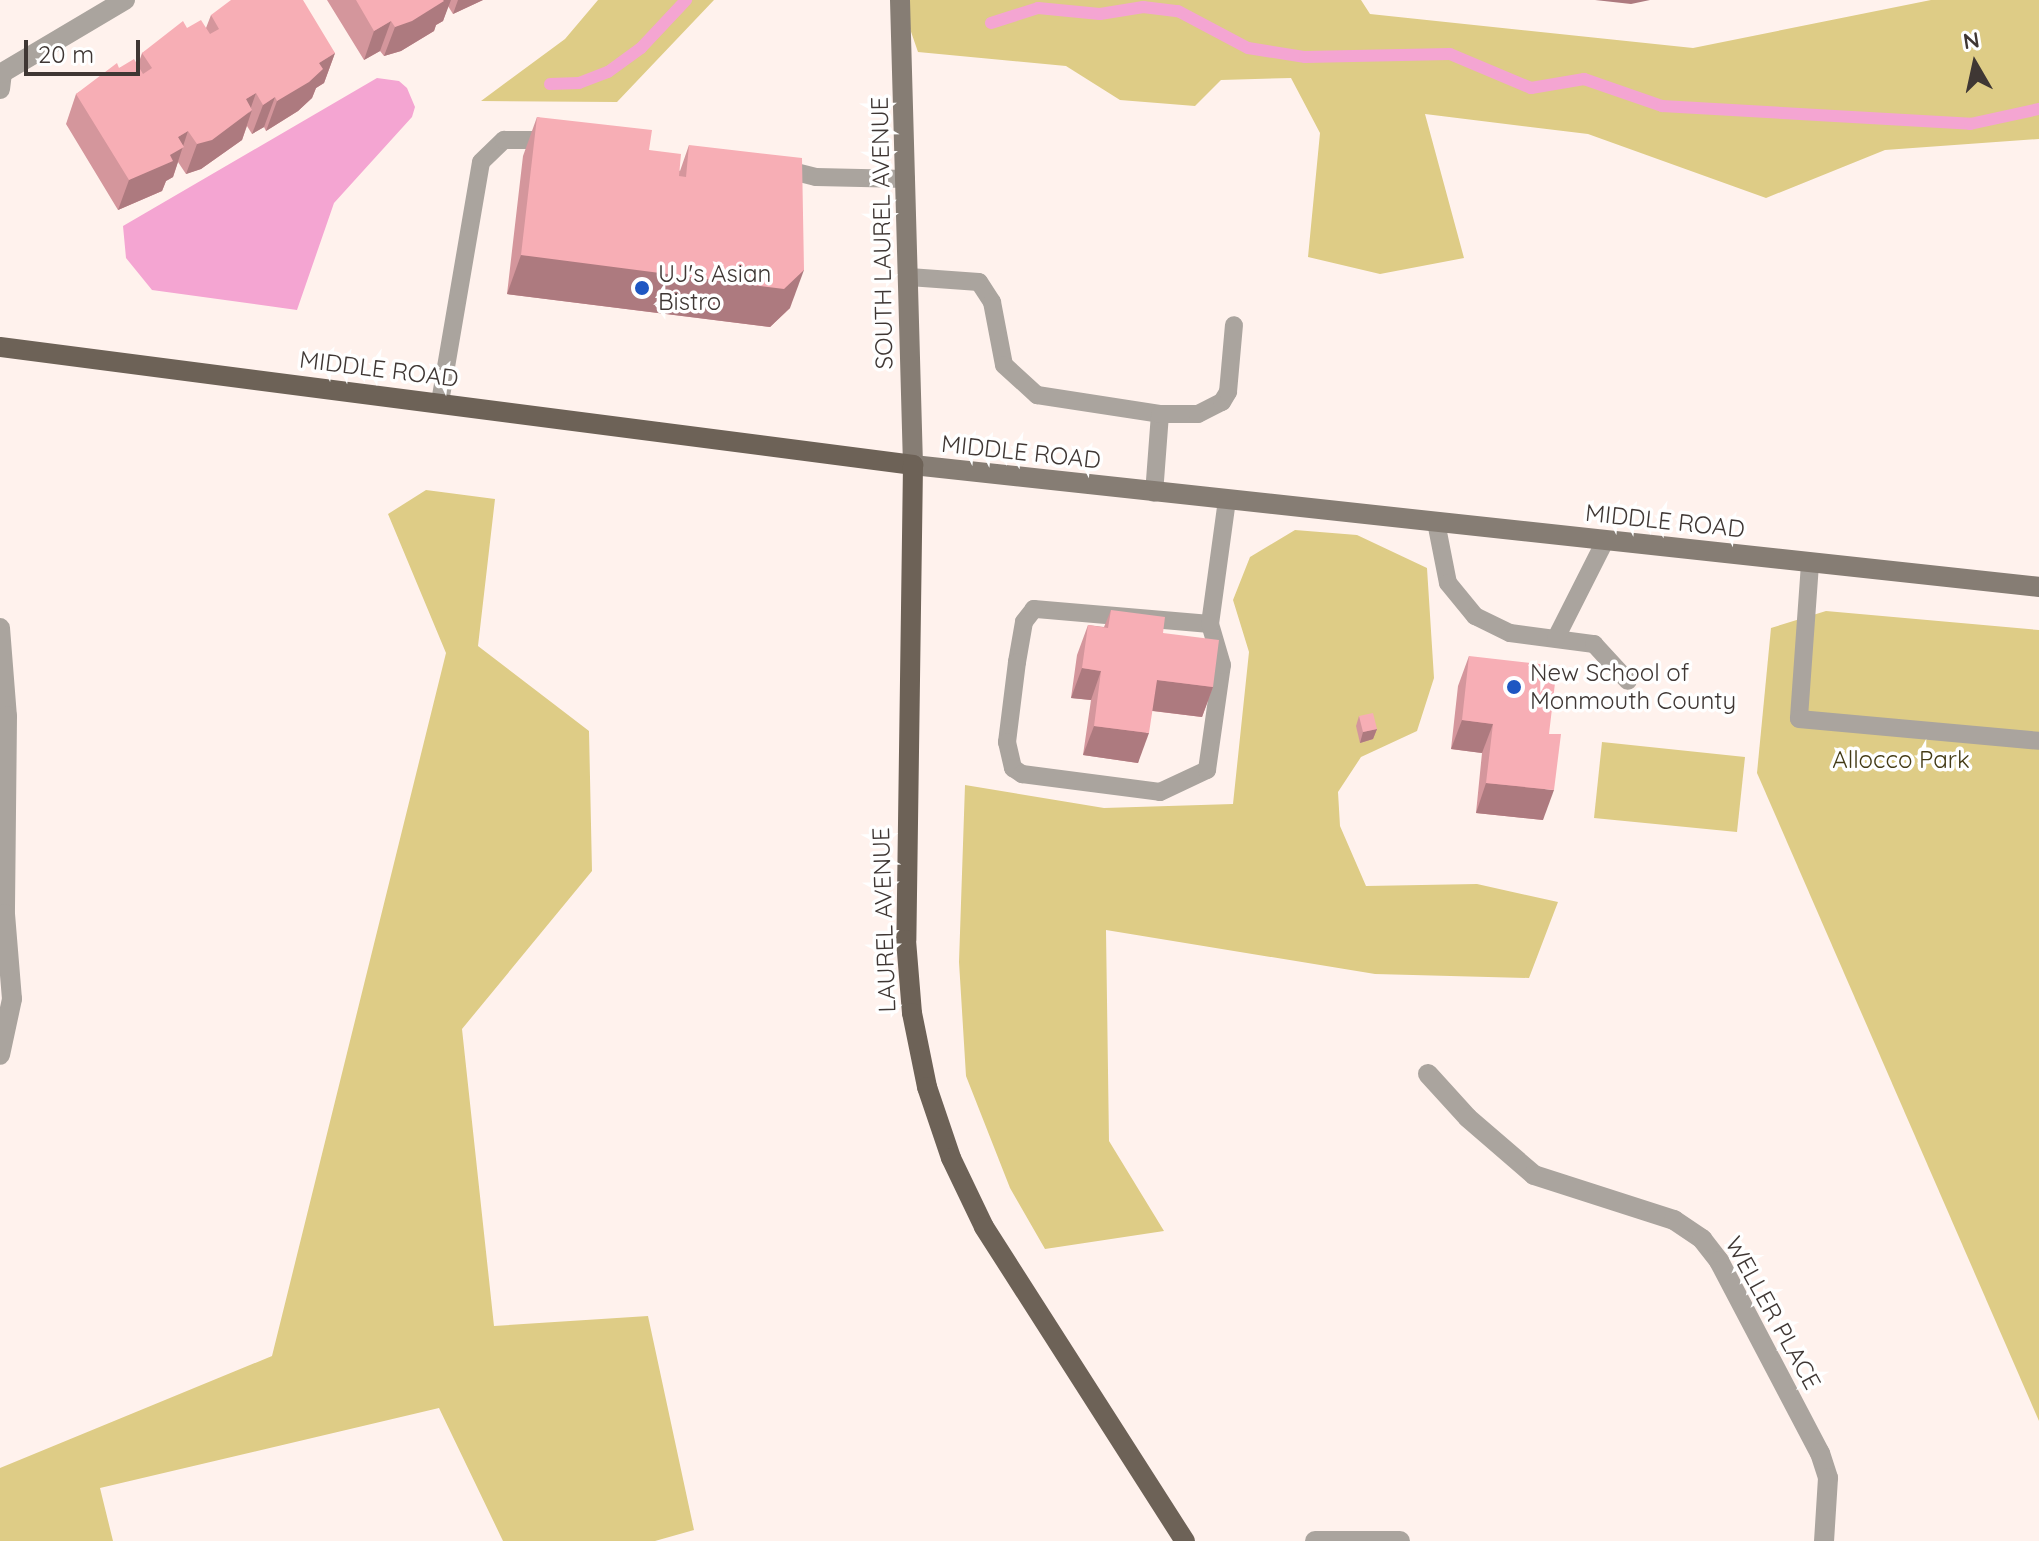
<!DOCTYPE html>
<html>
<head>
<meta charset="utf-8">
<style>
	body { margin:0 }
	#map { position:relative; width:2039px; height:1541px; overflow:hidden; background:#fff2ed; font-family:Quicksand,sans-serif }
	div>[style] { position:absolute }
	.green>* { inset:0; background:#decc86 }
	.water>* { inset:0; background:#f4a5d2 }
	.stream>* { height:12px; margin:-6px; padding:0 6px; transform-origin:6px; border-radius:6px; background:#f4a5d2 }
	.lane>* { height:18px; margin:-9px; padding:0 9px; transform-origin:9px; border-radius:9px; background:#aaa49e }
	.street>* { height:20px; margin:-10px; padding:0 10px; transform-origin:10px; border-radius:10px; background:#aaa49e }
	.secondary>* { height:20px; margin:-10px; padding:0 10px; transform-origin:10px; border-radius:10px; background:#867d74 }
	.primary>* { height:20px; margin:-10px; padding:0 10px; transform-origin:10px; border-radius:10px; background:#6d6257 }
	.wall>* { inset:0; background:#d4969c }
	.shaded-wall>* { inset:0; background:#ad7a7f }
	.building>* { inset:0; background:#f7aeb5 }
	.dots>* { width:22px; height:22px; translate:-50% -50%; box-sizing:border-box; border:4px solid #fff; border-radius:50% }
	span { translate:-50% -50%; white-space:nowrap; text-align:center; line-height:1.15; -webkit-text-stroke:7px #fff; paint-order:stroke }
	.street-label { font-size:24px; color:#3f3734 }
	.poi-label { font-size:24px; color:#3f3734 }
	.left { translate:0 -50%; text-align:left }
	.park-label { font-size:24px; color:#443b16 }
	.north { position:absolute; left:1935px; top:24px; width:80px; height:80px; -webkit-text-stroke:6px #fff; paint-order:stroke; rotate:351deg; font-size:22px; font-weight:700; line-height:32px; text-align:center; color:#3f3734 }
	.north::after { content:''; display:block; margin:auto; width:28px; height:36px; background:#3f3734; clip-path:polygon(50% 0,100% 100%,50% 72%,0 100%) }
	.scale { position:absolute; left:24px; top:40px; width:116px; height:36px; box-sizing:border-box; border:4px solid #3f3734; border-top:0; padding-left:10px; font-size:24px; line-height:28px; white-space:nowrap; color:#3f3734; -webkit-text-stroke:6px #fff; paint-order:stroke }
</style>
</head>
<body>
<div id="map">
	<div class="green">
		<div style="clip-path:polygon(598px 0,714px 0,617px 102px,481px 101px,565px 39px)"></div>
		<div style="clip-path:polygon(900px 0,1361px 0,1370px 14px,1693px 48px,1931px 0,2039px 0,2039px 139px,1885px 150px,1766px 198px,1588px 134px,1425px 114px,1464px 258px,1380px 274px,1308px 257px,1320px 133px,1291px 78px,1221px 80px,1195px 106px,1120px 100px,1066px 66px,918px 52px)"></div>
		<div style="clip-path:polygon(426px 490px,495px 499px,478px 646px,589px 731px,592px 871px,462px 1029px,494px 1326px,648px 1316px,694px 1530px,655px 1541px,503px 1541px,439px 1408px,100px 1488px,113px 1541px,0 1541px,0 1468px,272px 1356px,446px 653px,388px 514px)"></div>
		<div style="clip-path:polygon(1295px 530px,1357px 535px,1427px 568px,1434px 678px,1417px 731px,1361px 757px,1338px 792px,1340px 826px,1366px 886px,1477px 884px,1558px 902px,1529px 978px,1375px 974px,1106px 930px,1109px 1141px,1164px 1231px,1045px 1249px,1010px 1188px,966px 1076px,959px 962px,965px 785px,1104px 808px,1233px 804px,1249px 652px,1233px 600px,1250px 557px)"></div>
		<div style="clip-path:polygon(1826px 611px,2039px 630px,2039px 1421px,1757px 773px,1771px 628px)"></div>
		<div style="clip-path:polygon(1602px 742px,1745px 757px,1737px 832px,1594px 818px)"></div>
	</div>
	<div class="water">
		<div style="clip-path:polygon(377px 78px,399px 81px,407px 88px,415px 107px,412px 117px,334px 203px,297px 310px,152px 290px,126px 258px,123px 226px)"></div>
	</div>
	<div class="stream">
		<div style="left:991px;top:23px;width:49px;rotate:-17.7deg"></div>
		<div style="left:1038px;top:8px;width:62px;rotate:5.5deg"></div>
		<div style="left:1100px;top:14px;width:44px;rotate:-9.2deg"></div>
		<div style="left:1143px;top:7px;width:35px;rotate:7deg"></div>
		<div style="left:1178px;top:11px;width:79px;rotate:27.9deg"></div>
		<div style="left:1248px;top:48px;width:58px;rotate:9deg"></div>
		<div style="left:1305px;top:57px;width:145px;rotate:-1.2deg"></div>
		<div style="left:1450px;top:54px;width:88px;rotate:22.8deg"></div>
		<div style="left:1531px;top:88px;width:54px;rotate:-9.6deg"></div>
		<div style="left:1584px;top:79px;width:83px;rotate:19.1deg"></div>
		<div style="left:1662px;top:106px;width:309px;rotate:3.3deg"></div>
		<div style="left:1970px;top:124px;width:71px;rotate:-12.3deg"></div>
		<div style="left:550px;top:84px;width:29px;rotate:-2deg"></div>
		<div style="left:579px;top:83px;width:31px;rotate:-21deg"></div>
		<div style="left:608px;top:72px;width:41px;rotate:-36deg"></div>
		<div style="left:641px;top:48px;width:66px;rotate:-46.8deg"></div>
	</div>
	<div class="lane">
		<div style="left:780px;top:168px;width:37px;rotate:14deg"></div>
		<div style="left:816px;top:177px;width:90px;rotate:1.3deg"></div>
		<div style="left:909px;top:277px;width:70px;rotate:4.1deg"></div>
		<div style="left:979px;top:282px;width:24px;rotate:57deg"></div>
		<div style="left:992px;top:302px;width:64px;rotate:79.2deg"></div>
		<div style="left:1004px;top:365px;width:45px;rotate:42.3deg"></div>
		<div style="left:1037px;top:395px;width:124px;rotate:8.8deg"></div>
		<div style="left:1160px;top:414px;width:79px;rotate:94.3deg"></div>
		<div style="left:440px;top:402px;width:243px;rotate:-80.3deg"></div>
		<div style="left:481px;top:162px;width:32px;rotate:-44deg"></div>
		<div style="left:504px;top:140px;width:48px"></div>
		<div style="left:1160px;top:414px;width:38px"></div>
		<div style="left:1198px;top:414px;width:27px;rotate:-27deg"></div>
		<div style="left:1222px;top:402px;width:12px;rotate:-59deg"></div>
		<div style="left:1228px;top:392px;width:67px;rotate:-84.9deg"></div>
		<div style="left:1436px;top:522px;width:62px;rotate:78.9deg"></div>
		<div style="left:1448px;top:583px;width:43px;rotate:50.7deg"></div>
		<div style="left:1475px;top:616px;width:39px;rotate:26deg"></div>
		<div style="left:1510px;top:633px;width:85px;rotate:7.5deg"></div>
		<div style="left:1594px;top:644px;width:50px;rotate:47.4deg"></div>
		<div style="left:1810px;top:564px;width:155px;rotate:94.1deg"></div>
		<div style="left:1799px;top:719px;width:241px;rotate:5.2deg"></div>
		<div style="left:1210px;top:624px;width:177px;rotate:-175.1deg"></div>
		<div style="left:1034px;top:609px;width:16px;rotate:128deg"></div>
		<div style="left:1024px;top:622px;width:41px;rotate:99.9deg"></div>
		<div style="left:1017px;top:662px;width:81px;rotate:97.1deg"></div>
		<div style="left:1007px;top:742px;width:27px;rotate:77deg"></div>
		<div style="left:1013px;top:768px;width:11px;rotate:34deg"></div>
		<div style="left:1022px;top:774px;width:139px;rotate:7.4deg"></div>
		<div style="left:1160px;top:792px;width:52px;rotate:-25.1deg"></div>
		<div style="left:1207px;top:770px;width:106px;rotate:-81.9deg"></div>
		<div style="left:1222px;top:665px;width:43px;rotate:-106.3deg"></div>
		<div style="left:1210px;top:624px;width:125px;rotate:-82.2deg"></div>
		<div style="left:1556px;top:638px;width:109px;rotate:-63.2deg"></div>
	</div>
	<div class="street">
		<div style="left:0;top:89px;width:16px;rotate:-83deg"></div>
		<div style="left:2px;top:73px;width:143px;rotate:-30.7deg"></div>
		<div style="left:0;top:628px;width:88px;rotate:85.5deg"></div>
		<div style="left:7px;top:716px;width:198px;rotate:90.6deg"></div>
		<div style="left:5px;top:914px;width:85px;rotate:85.3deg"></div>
		<div style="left:12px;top:999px;width:57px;rotate:102.1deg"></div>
		<div style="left:1428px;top:1074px;width:59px;rotate:47.7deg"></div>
		<div style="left:1468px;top:1118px;width:87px;rotate:40.8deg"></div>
		<div style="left:1534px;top:1175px;width:147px;rotate:17.8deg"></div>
		<div style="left:1674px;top:1220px;width:34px;rotate:34deg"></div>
		<div style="left:1702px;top:1239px;width:28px;rotate:52deg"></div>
		<div style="left:1719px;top:1261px;width:217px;rotate:62.3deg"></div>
		<div style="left:1820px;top:1453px;width:26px;rotate:72deg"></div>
		<div style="left:1828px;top:1478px;width:63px;rotate:93.6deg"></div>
		<div style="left:1315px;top:1541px;width:85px"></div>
	</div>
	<div class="secondary">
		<div style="left:900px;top:0;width:465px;rotate:88.4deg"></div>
		<div style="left:913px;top:465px;width:1133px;rotate:6.18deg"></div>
	</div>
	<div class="primary">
		<div style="left:0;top:347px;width:921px;rotate:7.36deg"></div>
		<div style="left:913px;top:465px;width:475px;rotate:90.8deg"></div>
		<div style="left:906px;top:940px;width:73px;rotate:85.3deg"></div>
		<div style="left:912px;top:1013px;width:76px;rotate:78.5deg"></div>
		<div style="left:927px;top:1087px;width:75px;rotate:71.3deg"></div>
		<div style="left:951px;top:1158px;width:76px;rotate:64.4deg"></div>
		<div style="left:984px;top:1227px;width:373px;rotate:57.4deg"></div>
	</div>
	<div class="wall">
		<div style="clip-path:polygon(327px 0,483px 0,453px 14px,448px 6px,443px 21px,436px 25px,434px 31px,401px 51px,384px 56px,380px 51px,364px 60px)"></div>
		<div style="clip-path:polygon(211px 15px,335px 53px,324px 83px,316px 88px,312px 98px,298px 111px,266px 131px,264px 127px,252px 134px,247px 126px,242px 140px,201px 169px,186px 174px,178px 162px,173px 177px,166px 181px,162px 191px,118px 210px,66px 124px,76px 94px,119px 68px,138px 65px,142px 53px,187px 28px,206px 28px)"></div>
		<div style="clip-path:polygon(537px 117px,649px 150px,680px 171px,689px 145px,790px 308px,770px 327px,507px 294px,523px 156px)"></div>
		<div style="clip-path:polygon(1111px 610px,1163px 633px,1213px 687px,1202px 717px,1152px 711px,1138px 763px,1083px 755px,1091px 700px,1071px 698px,1077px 655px,1088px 625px,1104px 627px)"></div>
		<div style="clip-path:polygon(1469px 656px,1549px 734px,1543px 820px,1476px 813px,1482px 753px,1451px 749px,1458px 686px)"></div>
		<div style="clip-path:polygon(1359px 716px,1377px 729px,1373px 739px,1360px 743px,1356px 726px)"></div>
	</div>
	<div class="shaded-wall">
		<div style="clip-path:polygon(440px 0,451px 0,443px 21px,436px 25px,434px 31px,401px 51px,384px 56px,395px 27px)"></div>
		<div style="clip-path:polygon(458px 0,483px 0,453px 14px)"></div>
		<div style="clip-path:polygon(1595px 0,1650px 0,1631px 4px)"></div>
		<div style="clip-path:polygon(391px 21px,380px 51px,364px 60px,374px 31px)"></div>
		<div style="clip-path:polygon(335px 53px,324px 83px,316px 88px,312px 98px,298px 111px,266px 131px,277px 101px,319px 63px)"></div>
		<div style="clip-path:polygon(256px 93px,249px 113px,252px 110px,242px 140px,201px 169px,186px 174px,197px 144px,246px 99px)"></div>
		<div style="clip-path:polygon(275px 97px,264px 127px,252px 134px,263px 105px)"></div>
		<div style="clip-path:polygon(188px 131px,173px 177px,166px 181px,162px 191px,118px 210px,129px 180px,178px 137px)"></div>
		<div style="clip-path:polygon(521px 255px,804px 270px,790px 308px,770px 327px,507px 294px)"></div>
		<div style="clip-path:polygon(1082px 668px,1101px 671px,1091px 700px,1071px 698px)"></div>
		<div style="clip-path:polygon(1157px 680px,1213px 687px,1202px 717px,1146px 710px)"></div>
		<div style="clip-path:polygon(1462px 720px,1493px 724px,1482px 753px,1451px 749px)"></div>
		<div style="clip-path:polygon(1094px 726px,1149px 733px,1138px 763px,1083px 755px)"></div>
		<div style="clip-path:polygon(1377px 729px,1373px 739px,1360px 743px,1363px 732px)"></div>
		<div style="clip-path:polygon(1486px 783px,1554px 790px,1543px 820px,1476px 813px)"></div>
	</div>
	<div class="building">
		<div style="clip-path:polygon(231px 0,303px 0,335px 53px,319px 63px,323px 69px,309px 82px,277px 101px,275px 97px,263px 105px,256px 93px,246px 99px,252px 110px,212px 140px,197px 144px,188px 131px,178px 137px,184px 147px,170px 155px,173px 161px,129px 180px,76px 94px,117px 63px,119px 68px,134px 59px,143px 74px,152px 68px,142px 53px,183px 21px,187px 28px,201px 20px,210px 34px,219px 29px,211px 15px)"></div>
		<div style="clip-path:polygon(356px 0,443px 0,444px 1px,412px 21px,395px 27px,391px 21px,374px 31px)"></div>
		<div style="clip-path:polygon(537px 117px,652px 130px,649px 150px,681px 154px,679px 176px,686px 177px,689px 145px,802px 158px,804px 270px,784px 289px,521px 255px)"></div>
		<div style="clip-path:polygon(1111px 610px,1165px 617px,1163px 633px,1219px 640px,1213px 687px,1157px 680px,1149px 733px,1094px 726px,1101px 671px,1082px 668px,1088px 625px,1108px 628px)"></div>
		<div style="clip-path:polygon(1469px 656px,1557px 666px,1549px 734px,1561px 734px,1554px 790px,1486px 783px,1493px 724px,1462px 720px)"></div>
		<div style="clip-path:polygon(1373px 713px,1377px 729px,1363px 732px,1359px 716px)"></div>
	</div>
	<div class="dots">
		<div style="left:642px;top:288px;background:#1e56c2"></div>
		<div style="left:1514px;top:687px;background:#1e56c2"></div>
	</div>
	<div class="street-label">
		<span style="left:882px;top:233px;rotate:-91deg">SOUTH LAUREL AVENUE</span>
		<span style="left:379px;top:369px;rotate:7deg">MIDDLE ROAD</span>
		<span style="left:1021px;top:452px;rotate:6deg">MIDDLE ROAD</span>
		<span style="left:1665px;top:521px;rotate:6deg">MIDDLE ROAD</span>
		<span style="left:884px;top:920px;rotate:-92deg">LAUREL AVENUE</span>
		<span style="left:1773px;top:1313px;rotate:61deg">WELLER PLACE</span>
	</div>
	<div class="poi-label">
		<span class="left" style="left:658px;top:288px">UJ's Asian<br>Bistro</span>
		<span class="left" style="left:1530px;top:687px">New School of<br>Monmouth County</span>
	</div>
	<div class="park-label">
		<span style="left:1901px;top:760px">Allocco Park</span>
	</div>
	<div class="north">N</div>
	<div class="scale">20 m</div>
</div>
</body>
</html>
